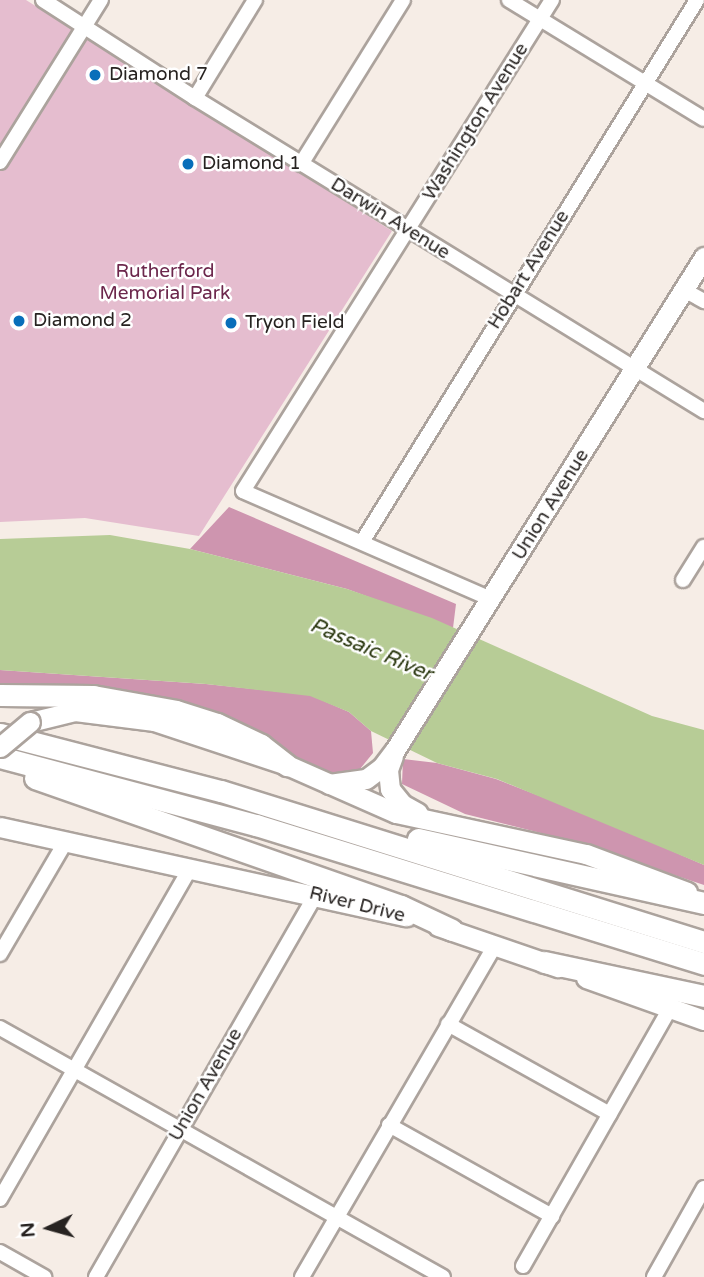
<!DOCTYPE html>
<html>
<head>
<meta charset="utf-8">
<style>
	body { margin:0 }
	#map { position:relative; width:704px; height:1277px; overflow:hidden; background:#f6ede6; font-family:"Varela Round",sans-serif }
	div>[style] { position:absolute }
	.green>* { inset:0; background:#e5bdcf }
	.forest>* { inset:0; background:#ce95af }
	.water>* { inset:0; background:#b7cc96 }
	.roads { filter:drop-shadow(2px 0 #aca39d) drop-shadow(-2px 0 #aca39d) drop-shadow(0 2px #aca39d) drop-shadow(0 -2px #aca39d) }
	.minor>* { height:14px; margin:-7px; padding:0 7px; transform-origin:7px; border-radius:7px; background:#fff }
	.major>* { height:19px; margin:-9.5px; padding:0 9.5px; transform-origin:9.5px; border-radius:9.5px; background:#fff }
	.highway>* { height:21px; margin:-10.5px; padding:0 10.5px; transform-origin:10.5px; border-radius:10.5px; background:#fff }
	.bridges { filter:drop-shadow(2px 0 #aca39d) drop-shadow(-2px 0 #aca39d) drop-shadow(0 2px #aca39d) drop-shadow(0 -2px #aca39d) }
	.major-bridge>* { height:19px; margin:-9.5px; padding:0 9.5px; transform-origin:9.5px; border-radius:9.5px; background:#fff }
	.dots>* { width:19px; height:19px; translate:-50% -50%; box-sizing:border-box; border:4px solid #fff; border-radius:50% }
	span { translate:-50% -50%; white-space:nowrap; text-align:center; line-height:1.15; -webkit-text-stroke:5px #fff; paint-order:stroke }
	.poi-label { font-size:19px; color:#272321 }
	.left { translate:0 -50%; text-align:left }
	.street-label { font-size:19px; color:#272321 }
	.park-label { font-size:19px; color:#6c274c }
	.water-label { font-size:21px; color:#2b3810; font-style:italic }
	.north { position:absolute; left:14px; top:1193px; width:70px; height:70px; -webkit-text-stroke:5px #fff; paint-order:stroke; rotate:265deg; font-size:19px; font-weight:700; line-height:28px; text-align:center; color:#272321 }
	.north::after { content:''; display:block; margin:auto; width:24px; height:32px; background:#272321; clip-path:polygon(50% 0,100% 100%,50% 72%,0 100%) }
</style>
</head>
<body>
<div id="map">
	<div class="green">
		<div style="clip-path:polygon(0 0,26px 0,392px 231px,199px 536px,85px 518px,0 522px)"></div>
	</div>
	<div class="forest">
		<div style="clip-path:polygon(229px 507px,456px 604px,453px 628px,347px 589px,190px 549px)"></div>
		<div style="clip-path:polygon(0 670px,206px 684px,310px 695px,349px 712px,371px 731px,373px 753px,360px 769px,323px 777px,294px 755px,245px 728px,0 687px)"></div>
		<div style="clip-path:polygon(403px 759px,437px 763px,496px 779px,594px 817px,704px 865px,704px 885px,569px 840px,465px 814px,402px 784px)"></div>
	</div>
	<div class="water">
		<div style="clip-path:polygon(110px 535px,190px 549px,347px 589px,432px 618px,652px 716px,704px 730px,704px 865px,497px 779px,437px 763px,371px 731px,349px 712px,310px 696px,206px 684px,0 670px,0 539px)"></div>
	</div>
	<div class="roads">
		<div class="minor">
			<div style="left:43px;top:0;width:181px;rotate:32.8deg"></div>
			<div style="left:195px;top:98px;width:598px;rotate:31.59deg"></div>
			<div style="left:509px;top:0;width:228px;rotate:31.4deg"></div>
			<div style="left:195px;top:98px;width:115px;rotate:-58.5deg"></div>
			<div style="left:0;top:162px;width:191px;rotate:-58.1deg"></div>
			<div style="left:301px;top:164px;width:193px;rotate:-58.1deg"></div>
			<div style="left:684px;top:290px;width:23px;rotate:29deg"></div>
			<div style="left:362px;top:542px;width:637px;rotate:-58.28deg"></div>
			<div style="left:683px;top:580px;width:39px;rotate:-58deg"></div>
			<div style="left:491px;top:599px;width:270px;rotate:-156.5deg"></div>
			<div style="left:243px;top:491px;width:580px;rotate:-57.82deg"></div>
			<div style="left:0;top:954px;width:131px;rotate:-59.7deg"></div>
			<div style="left:448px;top:1024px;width:185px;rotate:29.1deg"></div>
			<div style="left:0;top:1028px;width:508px;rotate:29.34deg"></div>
			<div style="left:389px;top:1125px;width:187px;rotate:29.2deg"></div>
			<div style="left:0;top:1199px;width:382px;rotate:-60.1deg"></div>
			<div style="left:0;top:1252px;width:51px;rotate:29.6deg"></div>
			<div style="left:523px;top:1266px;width:297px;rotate:-60.3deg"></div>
			<div style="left:96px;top:1277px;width:442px;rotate:-60.1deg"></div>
			<div style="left:302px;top:1277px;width:384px;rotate:-59.8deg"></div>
			<div style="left:654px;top:1277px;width:102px;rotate:-60.7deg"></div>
		</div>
		<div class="major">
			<div style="left:30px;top:722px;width:46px;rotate:-13.7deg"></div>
			<div style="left:75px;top:711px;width:80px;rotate:7.2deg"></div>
			<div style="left:154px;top:721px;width:140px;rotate:18.3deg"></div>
			<div style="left:287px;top:765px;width:119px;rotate:23.8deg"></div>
			<div style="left:396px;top:813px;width:194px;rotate:12.2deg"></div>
			<div style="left:586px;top:854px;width:108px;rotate:20.6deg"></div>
			<div style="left:393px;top:756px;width:15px;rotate:110deg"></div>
			<div style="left:388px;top:770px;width:19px;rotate:84deg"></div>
			<div style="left:390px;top:789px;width:19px;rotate:51deg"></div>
			<div style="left:402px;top:804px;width:18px;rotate:29deg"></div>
			<div style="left:329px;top:784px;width:37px;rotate:-8deg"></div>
			<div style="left:366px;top:779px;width:20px;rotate:-37deg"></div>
			<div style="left:382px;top:767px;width:21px;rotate:-53deg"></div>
			<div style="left:395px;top:750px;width:582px;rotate:-57.92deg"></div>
			<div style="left:0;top:827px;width:416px;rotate:12.4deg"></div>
			<div style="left:438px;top:926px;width:127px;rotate:18.9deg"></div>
			<div style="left:586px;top:978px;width:125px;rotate:19.6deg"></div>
		</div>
		<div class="highway">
			<div style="left:0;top:695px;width:93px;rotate:0.6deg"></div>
			<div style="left:93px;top:696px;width:84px;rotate:10.2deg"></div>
			<div style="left:176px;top:711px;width:43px;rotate:17.6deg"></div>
			<div style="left:217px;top:724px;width:49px;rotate:25.5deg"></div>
			<div style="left:261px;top:745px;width:33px;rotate:38deg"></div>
			<div style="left:0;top:734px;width:228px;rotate:14.5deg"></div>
			<div style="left:221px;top:791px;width:506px;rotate:17.36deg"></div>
			<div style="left:0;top:757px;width:265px;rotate:14.9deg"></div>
			<div style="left:256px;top:825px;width:469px;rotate:17.2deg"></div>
			<div style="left:35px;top:778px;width:388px;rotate:19.3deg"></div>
			<div style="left:401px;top:906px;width:56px;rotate:25.2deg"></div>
			<div style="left:418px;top:839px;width:293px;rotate:12.6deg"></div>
			<div style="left:544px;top:962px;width:164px;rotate:12deg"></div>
		</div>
	</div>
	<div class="bridges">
		<div class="major-bridge">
			<div style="left:0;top:747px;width:39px;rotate:-40deg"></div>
		</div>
	</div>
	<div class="dots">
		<div style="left:95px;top:75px;background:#086eba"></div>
		<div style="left:188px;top:164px;background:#086eba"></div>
		<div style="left:19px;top:321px;background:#086eba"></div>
		<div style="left:231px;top:323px;background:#086eba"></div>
	</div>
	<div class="poi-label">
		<span class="left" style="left:109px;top:75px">Diamond 7</span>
		<span class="left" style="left:202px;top:164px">Diamond 1</span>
		<span class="left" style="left:33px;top:321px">Diamond 2</span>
		<span class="left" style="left:245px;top:323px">Tryon Field</span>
	</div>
	<div class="street-label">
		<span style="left:476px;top:122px;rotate:-58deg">Washington Avenue</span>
		<span style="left:390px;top:219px;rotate:32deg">Darwin Avenue</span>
		<span style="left:529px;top:270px;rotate:-58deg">Hobart Avenue</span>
		<span style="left:551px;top:505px;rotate:-58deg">Union Avenue</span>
		<span style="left:357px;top:905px;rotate:14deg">River Drive</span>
		<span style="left:206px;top:1085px;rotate:-60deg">Union Avenue</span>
	</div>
	<div class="park-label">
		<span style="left:165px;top:283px">Rutherford<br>Memorial Park</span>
	</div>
	<div class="water-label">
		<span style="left:371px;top:650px;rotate:23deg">Passaic River</span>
	</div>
	<div class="north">N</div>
</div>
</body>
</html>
